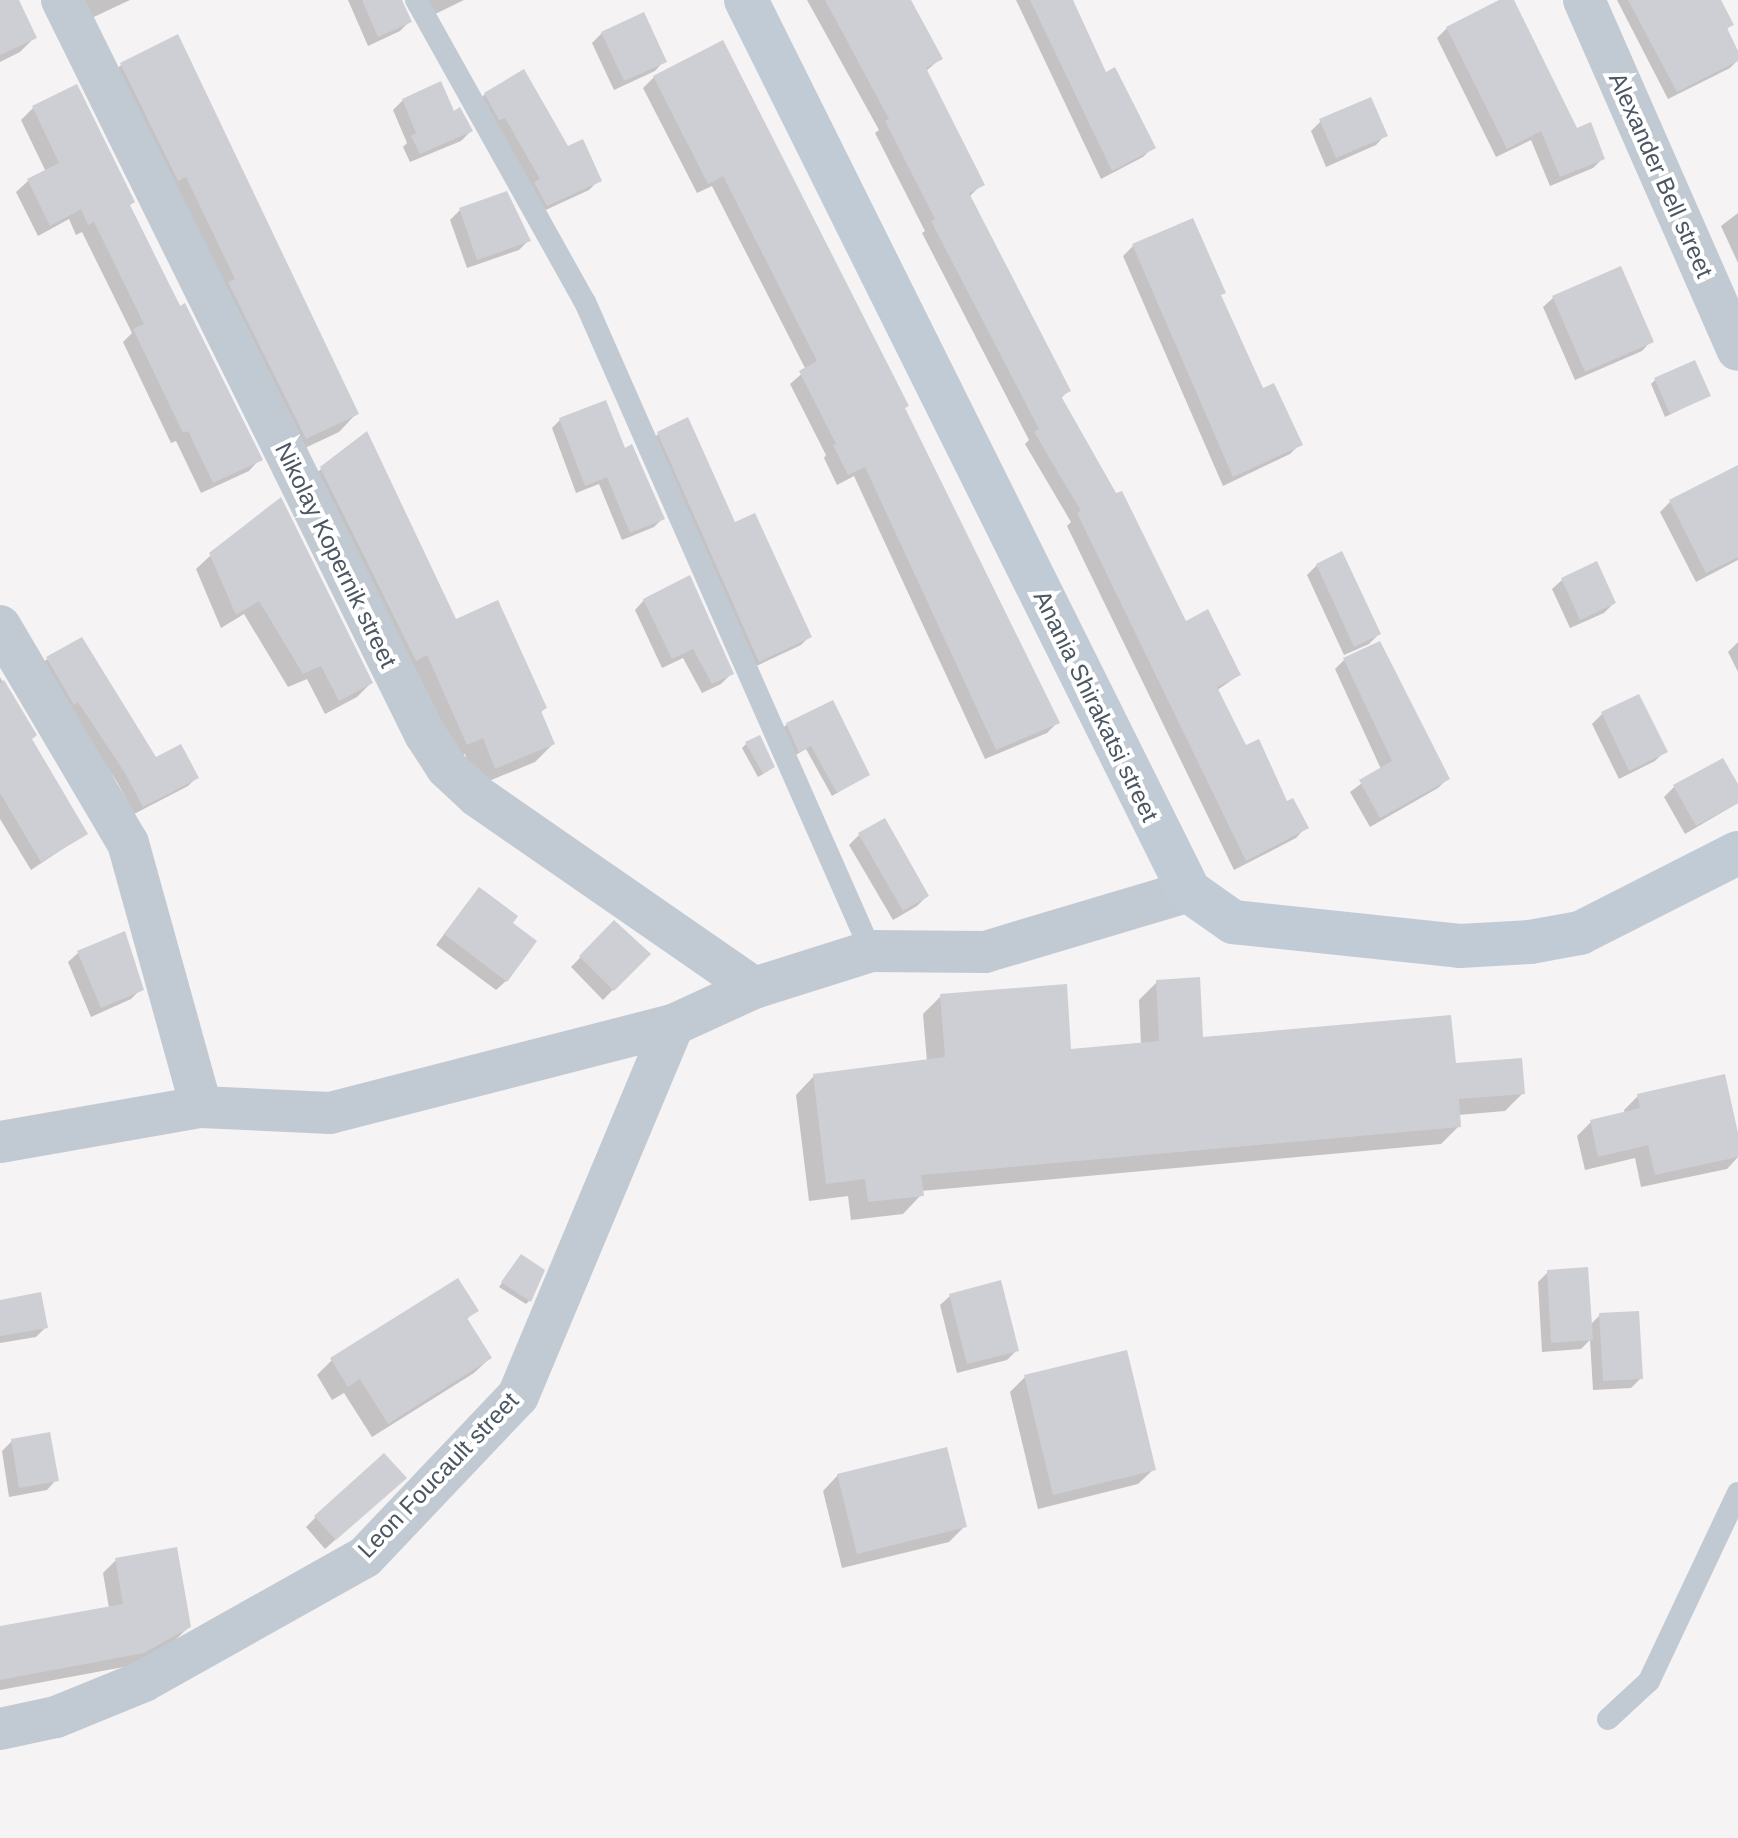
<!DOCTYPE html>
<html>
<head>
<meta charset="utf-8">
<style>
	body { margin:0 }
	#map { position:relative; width:1738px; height:1838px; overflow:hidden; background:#f5f3f3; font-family:Arial,sans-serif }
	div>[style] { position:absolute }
	.shadow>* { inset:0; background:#0003 }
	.building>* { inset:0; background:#cdcfd5 }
	.service>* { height:22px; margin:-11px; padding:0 11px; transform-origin:11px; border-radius:11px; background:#c1cad2 }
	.minor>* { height:42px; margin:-21px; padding:0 21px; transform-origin:21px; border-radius:21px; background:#c1cad2 }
	.secondary>* { height:44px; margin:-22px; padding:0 22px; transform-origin:22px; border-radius:22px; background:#c1cbd6 }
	span { translate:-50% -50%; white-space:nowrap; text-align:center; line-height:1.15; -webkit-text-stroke:8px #fff; paint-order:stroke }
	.street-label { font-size:24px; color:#4a5661 }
</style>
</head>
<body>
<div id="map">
	<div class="shadow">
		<div style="clip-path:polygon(0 0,17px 0,35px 37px,20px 52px,0 62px)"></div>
		<div style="clip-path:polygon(70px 0,130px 0,81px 23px)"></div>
		<div style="clip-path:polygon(348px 0,400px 0,410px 21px,400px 31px,368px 46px)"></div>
		<div style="clip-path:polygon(415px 0,464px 0,427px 18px)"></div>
		<div style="clip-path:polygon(807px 0,908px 0,940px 59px,925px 72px,982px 184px,969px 197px,1069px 390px,1060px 399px,1185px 623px,1239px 675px,1216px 691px,1245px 748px,1306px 827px,1296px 838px,1234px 870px,1067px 526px,1071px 522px,1025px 444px,1029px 440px,922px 233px,925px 231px,875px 133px,879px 130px)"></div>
		<div style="clip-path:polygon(1016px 0,1071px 0,1105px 75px,1153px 147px,1143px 157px,1101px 179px)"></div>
		<div style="clip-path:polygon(1503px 0,1512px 0,1576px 131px,1603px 158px,1593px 168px,1550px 186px,1531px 140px,1496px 157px,1437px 38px,1447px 28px)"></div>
		<div style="clip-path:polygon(1617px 0,1719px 0,1732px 24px,1726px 30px,1738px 60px,1730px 68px,1668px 99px)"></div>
		<div style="clip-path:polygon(602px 33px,664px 61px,655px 71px,614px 90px,592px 43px)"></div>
		<div style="clip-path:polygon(121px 65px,356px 414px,339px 432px,288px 456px,103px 82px)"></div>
		<div style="clip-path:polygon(654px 77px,903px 409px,1058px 722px,1047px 733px,985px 759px,854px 476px,837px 485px,824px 458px,826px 455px,790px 384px,806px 370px,712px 186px,697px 193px,643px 88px)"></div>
		<div style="clip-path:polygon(76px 87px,128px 206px,260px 459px,249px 471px,201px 493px,176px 441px,171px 443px,123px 342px,132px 333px,82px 232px,76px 235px,69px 219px,38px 236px,16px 192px,28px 181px,46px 172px,21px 120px,33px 108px)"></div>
		<div style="clip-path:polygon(485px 94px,567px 148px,599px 180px,589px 190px,537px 214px,475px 104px)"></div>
		<div style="clip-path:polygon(403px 100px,453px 114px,471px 131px,461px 141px,410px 162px,403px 147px,407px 143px,393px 110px)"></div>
		<div style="clip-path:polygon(1321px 121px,1385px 135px,1376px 145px,1326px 167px,1311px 131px)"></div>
		<div style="clip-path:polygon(460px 210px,529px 240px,519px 250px,467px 268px,450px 220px)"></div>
		<div style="clip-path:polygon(1738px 213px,1738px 263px,1721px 226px)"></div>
		<div style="clip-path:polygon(1133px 246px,1219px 296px,1262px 391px,1300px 444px,1290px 454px,1223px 486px,1123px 256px)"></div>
		<div style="clip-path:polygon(1553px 298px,1651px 341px,1642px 351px,1575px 380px,1543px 307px)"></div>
		<div style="clip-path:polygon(1655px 380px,1708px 396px,1665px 417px,1651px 384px)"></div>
		<div style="clip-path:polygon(560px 420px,623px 451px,663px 518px,654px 527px,622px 540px,599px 484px,576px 493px,552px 428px)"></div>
		<div style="clip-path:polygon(659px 433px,734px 525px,809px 637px,801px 645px,750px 669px,650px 442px)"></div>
		<div style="clip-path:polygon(1737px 467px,1738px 560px,1696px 582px,1660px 512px,1670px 502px)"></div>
		<div style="clip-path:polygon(321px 469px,455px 622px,545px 708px,540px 713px,553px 744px,535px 762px,477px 786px,465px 754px,449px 762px,303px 487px)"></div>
		<div style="clip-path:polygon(211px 555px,371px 683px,357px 697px,325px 714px,307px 679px,288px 687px,244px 614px,221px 628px,196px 569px)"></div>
		<div style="clip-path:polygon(1317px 565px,1379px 634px,1369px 644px,1344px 655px,1307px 575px)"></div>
		<div style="clip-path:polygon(1562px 580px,1614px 603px,1604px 613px,1570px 628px,1552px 589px)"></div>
		<div style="clip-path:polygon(644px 600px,731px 674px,721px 684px,702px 693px,683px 658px,662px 668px,635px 610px)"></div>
		<div style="clip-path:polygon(1738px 642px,1738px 672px,1728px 652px)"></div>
		<div style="clip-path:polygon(47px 659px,155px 760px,197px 777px,188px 786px,134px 814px,117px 782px,39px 667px)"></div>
		<div style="clip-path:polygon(1345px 659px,1448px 778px,1438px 788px,1370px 827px,1350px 792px,1381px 769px,1335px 669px)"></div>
		<div style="clip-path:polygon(0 677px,34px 735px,29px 740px,85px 834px,31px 870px,0 819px)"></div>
		<div style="clip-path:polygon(1602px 714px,1665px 751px,1655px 761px,1619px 779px,1592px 724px)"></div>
		<div style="clip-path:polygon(787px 724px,867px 775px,832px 796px,806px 749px,794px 756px,782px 729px)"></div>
		<div style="clip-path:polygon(746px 744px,768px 771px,758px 777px,742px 748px)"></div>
		<div style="clip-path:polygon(1674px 787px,1738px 788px,1738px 803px,1685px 834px,1664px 797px)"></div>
		<div style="clip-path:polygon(859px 835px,927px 896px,917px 906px,893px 920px,849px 845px)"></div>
		<div style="clip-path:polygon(470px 900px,510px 924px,506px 981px,496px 990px,436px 945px)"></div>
		<div style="clip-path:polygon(614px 923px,648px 954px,603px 1000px,571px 967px)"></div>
		<div style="clip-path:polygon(78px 953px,141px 989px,131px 999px,91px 1017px,68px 962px)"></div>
		<div style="clip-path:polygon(1157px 982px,1202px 1039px,1454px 1065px,1523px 1093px,1505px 1111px,1458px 1115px,1459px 1126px,1441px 1144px,921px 1191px,921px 1195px,903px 1214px,851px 1220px,848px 1196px,809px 1201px,796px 1095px,814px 1076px,927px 1062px,923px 1014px,941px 996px,1069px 1051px,1141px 1045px,1139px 1000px)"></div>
		<div style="clip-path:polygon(1638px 1096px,1738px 1143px,1738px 1157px,1727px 1169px,1641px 1187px,1635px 1158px,1585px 1170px,1577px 1136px,1591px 1122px,1625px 1114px,1624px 1110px)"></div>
		<div style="clip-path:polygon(517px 1261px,530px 1300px,526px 1304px,499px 1287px)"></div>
		<div style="clip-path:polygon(1548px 1272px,1590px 1325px,1600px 1315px,1641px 1378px,1631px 1388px,1593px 1390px,1590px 1340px,1581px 1349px,1542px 1352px,1538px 1282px)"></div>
		<div style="clip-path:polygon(950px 1296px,1017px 1350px,1007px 1360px,957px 1373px,940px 1305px)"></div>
		<div style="clip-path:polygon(0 1302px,46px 1327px,36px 1337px,0 1343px)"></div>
		<div style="clip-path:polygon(476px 1310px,466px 1320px,490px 1358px,474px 1373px,372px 1437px,344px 1393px,332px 1400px,317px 1375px,332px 1360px)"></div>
		<div style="clip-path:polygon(1025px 1377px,1154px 1469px,1138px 1484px,1038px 1509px,1010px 1392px)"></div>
		<div style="clip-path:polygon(12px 1441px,56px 1480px,47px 1490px,9px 1497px,2px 1451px)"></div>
		<div style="clip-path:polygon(838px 1475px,964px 1527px,949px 1542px,842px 1568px,823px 1491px)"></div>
		<div style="clip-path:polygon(394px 1487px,325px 1549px,306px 1527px,316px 1517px)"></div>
		<div style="clip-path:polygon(116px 1560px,189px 1627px,175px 1640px,129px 1666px,0 1690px,0 1628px,109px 1608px,103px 1573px)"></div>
	</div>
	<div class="building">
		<div style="clip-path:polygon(0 0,19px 0,37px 38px,0 55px)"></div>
		<div style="clip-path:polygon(362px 0,402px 0,412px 22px,378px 37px)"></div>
		<div style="clip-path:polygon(825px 0,911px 0,943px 59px,926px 68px,985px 185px,969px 193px,1071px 391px,1061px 396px,1116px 493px,1122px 491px,1186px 621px,1208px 609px,1241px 675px,1217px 687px,1246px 745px,1259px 739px,1287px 801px,1293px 798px,1309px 828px,1246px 861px,1077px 513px,1081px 511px,1034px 432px,1039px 429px,931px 221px,935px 219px,885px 121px,889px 119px)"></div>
		<div style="clip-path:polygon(1030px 0,1073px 0,1106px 72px,1115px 67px,1156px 148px,1112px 171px)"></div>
		<div style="clip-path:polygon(1499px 0,1514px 0,1577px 128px,1591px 122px,1605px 159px,1560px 177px,1541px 131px,1507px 149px,1446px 27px)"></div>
		<div style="clip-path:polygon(1628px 0,1721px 0,1734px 25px,1727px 28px,1738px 51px,1738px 61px,1677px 92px)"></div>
		<div style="clip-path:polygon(644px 12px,667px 62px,624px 81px,601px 32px)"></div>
		<div style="clip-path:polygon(178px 34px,359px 414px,306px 439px,228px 282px,235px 279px,186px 177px,178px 181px,120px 63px)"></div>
		<div style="clip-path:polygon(723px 40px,909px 406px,905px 408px,1060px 723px,996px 750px,865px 467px,848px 475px,833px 445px,836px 444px,799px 371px,817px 361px,723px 176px,708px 184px,653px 76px)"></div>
		<div style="clip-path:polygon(524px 69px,568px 146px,583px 139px,602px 181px,547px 206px,534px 182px,540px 179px,505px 118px,499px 120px,484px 93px)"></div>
		<div style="clip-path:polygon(441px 81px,454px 111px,460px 107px,473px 131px,420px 154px,411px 136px,416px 133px,402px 99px)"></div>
		<div style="clip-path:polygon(77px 84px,135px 202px,130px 205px,180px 306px,185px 303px,263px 460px,213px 483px,188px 431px,183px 433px,133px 329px,144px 324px,94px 222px,88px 225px,81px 209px,50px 226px,27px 179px,59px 163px,32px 106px)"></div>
		<div style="clip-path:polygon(1371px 97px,1388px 136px,1336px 158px,1319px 119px)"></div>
		<div style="clip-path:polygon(507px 191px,531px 241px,477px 260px,459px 208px)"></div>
		<div style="clip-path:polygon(1193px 218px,1226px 293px,1221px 295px,1263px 388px,1274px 383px,1303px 445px,1233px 477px,1132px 244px)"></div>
		<div style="clip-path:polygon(1621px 266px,1654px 342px,1585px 372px,1552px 296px)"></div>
		<div style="clip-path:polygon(1695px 360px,1711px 396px,1670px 414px,1654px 378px)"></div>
		<div style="clip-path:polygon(606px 400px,625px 448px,632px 444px,665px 519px,630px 533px,607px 477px,585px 486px,559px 418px)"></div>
		<div style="clip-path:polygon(688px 417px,735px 522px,755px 513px,812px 637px,759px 662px,657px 432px)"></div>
		<div style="clip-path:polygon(367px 431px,456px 619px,498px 600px,547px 708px,541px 711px,555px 744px,495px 769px,483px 738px,467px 745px,427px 655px,416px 661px,320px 467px)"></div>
		<div style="clip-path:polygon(1738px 465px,1738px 557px,1706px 573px,1669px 500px)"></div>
		<div style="clip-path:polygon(281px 497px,373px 683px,339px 701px,321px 666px,303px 674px,259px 601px,236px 615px,209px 553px)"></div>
		<div style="clip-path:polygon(1342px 551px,1381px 634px,1354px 647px,1316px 564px)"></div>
		<div style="clip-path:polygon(1597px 561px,1616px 603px,1580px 620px,1561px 578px)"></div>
		<div style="clip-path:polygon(690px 575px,734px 674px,712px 684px,693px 649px,672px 659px,643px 599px)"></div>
		<div style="clip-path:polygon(82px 637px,156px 757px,181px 744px,199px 778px,143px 807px,125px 773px,78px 702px,74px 705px,46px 657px)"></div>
		<div style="clip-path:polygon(1380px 641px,1450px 779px,1380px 818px,1359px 780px,1392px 761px,1343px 658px)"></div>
		<div style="clip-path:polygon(4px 680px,37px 735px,32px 739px,88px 834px,41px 862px,0 793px,0 683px)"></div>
		<div style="clip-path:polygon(1639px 694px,1668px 752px,1629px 771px,1601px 712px)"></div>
		<div style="clip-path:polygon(833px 700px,870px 775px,837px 793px,811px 746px,799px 753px,786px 723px)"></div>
		<div style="clip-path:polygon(760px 735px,775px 767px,763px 774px,745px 742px)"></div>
		<div style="clip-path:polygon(1723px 758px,1738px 784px,1738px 803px,1696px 826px,1673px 785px)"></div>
		<div style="clip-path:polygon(885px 818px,929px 896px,903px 911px,858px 833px)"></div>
		<div style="clip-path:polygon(479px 887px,518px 916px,513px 923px,537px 941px,507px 982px,444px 934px)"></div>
		<div style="clip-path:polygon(614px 920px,651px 954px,614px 991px,579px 956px)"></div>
		<div style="clip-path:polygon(125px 931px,144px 990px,101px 1008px,77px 951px)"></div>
		<div style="clip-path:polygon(1200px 977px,1203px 1037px,1451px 1015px,1456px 1063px,1522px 1058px,1525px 1094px,1459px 1099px,1461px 1127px,921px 1175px,924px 1196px,868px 1202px,865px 1179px,826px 1184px,813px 1074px,945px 1057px,940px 994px,1067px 984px,1071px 1049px,1159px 1041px,1156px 980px)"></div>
		<div style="clip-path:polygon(1725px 1074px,1738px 1133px,1738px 1157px,1655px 1175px,1648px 1145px,1598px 1157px,1590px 1120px,1640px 1108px,1637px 1094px)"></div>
		<div style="clip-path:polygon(521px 1254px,545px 1270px,531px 1302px,501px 1282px)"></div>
		<div style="clip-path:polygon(1588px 1267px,1593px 1340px,1551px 1343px,1547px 1270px)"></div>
		<div style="clip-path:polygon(458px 1278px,479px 1311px,467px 1318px,492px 1358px,388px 1424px,360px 1379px,348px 1387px,330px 1358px)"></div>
		<div style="clip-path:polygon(1001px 1280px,1019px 1351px,967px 1364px,949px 1294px)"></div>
		<div style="clip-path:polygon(41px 1292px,48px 1328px,0 1336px,0 1300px)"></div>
		<div style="clip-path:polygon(1639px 1311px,1643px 1379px,1603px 1381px,1599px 1313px)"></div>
		<div style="clip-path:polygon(1127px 1350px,1156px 1470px,1053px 1495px,1024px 1375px)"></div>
		<div style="clip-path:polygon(50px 1432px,59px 1481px,19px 1488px,11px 1439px)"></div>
		<div style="clip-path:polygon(947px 1447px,967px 1527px,857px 1554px,837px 1474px)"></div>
		<div style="clip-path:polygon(384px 1453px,407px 1478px,336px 1540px,314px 1516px)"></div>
		<div style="clip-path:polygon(177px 1547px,191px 1627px,144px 1653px,0 1680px,0 1626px,123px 1604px,115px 1558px)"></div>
	</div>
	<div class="service">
		<div style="left:416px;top:0;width:346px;rotate:60.8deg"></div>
		<div style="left:585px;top:302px;width:709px;rotate:66.22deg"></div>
		<div style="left:1608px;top:1719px;width:56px;rotate:-42.8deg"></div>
		<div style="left:1649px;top:1681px;width:208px;rotate:-64.7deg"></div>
	</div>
	<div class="minor">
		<div style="left:62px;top:0;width:819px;rotate:63.69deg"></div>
		<div style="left:425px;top:734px;width:40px;rotate:57.1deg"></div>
		<div style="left:447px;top:768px;width:41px;rotate:43deg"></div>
		<div style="left:477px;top:796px;width:337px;rotate:34.7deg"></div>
		<div style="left:1584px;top:0;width:382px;rotate:66.3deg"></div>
		<div style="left:0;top:626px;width:252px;rotate:59.5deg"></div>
		<div style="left:128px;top:843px;width:274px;rotate:74.5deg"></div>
		<div style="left:0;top:1142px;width:204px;rotate:-9.9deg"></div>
		<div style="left:201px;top:1107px;width:129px;rotate:2.7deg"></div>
		<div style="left:330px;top:1113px;width:354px;rotate:-14.4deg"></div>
		<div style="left:673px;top:1025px;width:89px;rotate:-24.6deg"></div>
		<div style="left:754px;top:988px;width:123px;rotate:-17.5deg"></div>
		<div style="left:871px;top:951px;width:114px;rotate:0.5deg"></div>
		<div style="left:985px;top:952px;width:213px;rotate:-16.6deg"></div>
		<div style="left:0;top:1729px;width:57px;rotate:-12.1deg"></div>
		<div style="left:56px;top:1717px;width:95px;rotate:-22.2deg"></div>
		<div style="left:144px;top:1681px;width:253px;rotate:-29.3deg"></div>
		<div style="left:365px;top:1557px;width:222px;rotate:-46.5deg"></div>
		<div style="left:518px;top:1396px;width:402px;rotate:-67.3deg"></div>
	</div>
	<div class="secondary">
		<div style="left:746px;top:0;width:995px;rotate:63.56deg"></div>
		<div style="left:1189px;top:891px;width:54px;rotate:35.2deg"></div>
		<div style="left:1233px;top:922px;width:228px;rotate:6deg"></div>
		<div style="left:1460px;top:946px;width:70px;rotate:-3.3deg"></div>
		<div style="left:1530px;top:942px;width:51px;rotate:-10.2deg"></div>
		<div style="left:1580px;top:933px;width:177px;rotate:-26.9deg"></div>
	</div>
	<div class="street-label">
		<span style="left:1661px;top:175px;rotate:66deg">Alexander Bell street</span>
		<span style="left:336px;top:555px;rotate:64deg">Nikolay Kopernik street</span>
		<span style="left:1096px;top:706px;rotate:64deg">Anania Shirakatsi street</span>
		<span style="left:438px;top:1475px;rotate:-46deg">Leon Foucault street</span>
	</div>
</div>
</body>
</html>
